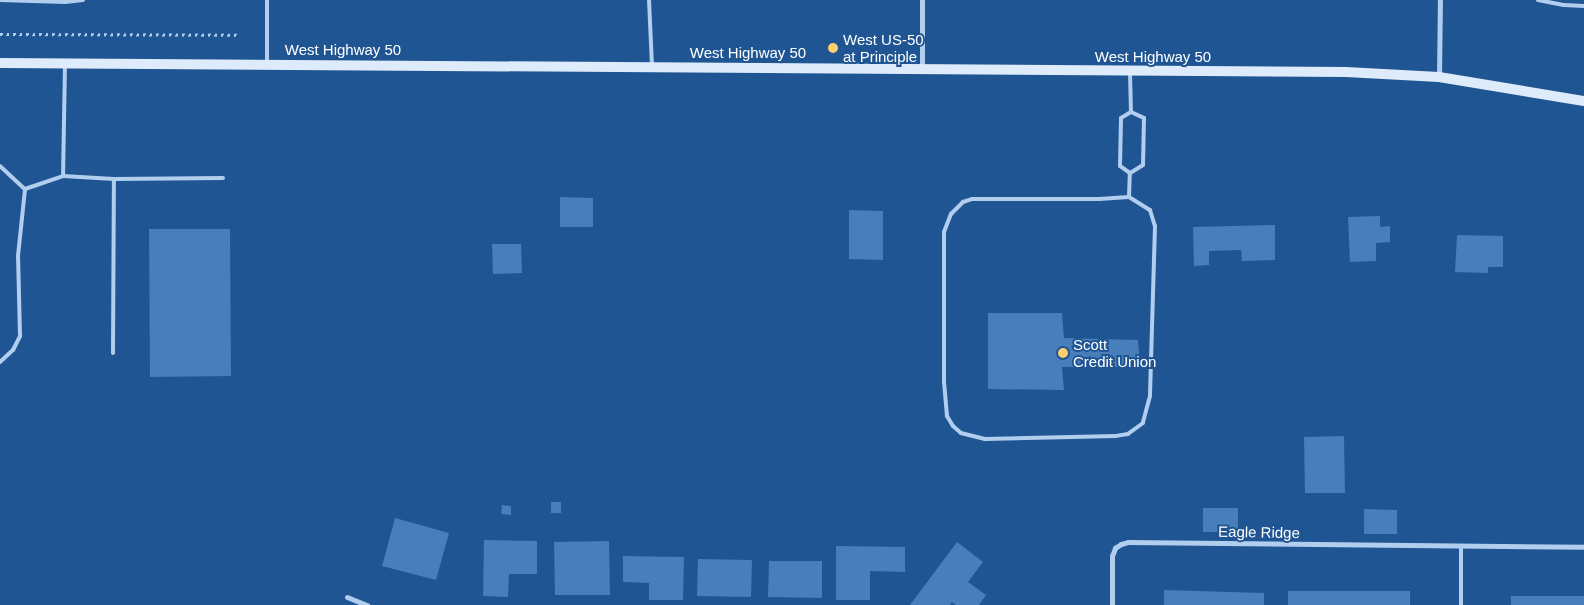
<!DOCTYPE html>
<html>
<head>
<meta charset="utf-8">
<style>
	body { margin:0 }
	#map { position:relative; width:1584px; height:605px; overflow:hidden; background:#1f5593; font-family:Arial,sans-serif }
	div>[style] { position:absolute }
	.building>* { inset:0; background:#487eb9 }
	.path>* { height:3px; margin-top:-1.5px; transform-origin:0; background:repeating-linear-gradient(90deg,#b1ceee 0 2.5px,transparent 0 6.5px) }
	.service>* { height:4px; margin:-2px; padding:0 2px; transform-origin:2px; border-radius:2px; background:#b1ceee }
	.minor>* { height:5px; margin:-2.5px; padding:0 2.5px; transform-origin:2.5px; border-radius:2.5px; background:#b1ceee }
	.secondary>* { height:10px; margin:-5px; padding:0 5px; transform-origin:5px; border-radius:5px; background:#deebfa }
	.dots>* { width:14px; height:14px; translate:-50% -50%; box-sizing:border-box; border:2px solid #1f5593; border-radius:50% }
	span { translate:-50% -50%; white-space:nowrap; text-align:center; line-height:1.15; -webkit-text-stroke:4px #1f5593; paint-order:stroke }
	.poi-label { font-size:15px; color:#fff }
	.left { translate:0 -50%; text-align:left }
	.street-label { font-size:15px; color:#fff }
</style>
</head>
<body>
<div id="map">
	<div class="building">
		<div style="clip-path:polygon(560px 197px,593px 198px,593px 227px,560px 227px)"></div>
		<div style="clip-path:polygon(849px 210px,883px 211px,883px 260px,849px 259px)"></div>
		<div style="clip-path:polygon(1380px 216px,1380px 227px,1390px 226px,1390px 242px,1376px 243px,1376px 261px,1350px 262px,1348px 217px)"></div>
		<div style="clip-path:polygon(1275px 225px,1275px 260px,1242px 261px,1241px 250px,1209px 251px,1209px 265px,1194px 266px,1193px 227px)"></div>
		<div style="clip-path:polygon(149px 229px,230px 229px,231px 376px,150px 377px)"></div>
		<div style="clip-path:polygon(1457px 235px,1503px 236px,1503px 267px,1488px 267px,1488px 273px,1455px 272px)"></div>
		<div style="clip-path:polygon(492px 244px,521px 244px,522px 273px,493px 274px)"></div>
		<div style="clip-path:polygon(988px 313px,1062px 313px,1064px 338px,1138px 340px,1140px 367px,1062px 367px,1064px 390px,988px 389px)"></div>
		<div style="clip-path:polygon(1344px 436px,1345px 493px,1305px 493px,1304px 437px)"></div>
		<div style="clip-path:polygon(551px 502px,561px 502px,561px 513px,551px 513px)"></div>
		<div style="clip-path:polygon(502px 505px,511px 506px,511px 515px,501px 514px)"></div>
		<div style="clip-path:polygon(1203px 508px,1238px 508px,1238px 532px,1203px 532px)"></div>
		<div style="clip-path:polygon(1364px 509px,1397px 510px,1397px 534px,1364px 534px)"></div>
		<div style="clip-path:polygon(395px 518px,449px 533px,436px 580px,382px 566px)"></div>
		<div style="clip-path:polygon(484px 540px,537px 541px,537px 574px,509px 574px,508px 597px,483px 596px)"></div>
		<div style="clip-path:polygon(609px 541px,610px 595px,555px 595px,554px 542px)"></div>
		<div style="clip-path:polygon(957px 542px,983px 562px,968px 582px,986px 595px,979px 605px,956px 605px,952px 602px,950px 605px,910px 605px)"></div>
		<div style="clip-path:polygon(836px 546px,905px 547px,905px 572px,870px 571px,870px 600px,836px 600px)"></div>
		<div style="clip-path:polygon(623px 556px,684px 557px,683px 600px,649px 600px,649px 583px,623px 582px)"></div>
		<div style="clip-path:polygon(698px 559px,752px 560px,751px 597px,697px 596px)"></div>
		<div style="clip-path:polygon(769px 561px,822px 561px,822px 598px,768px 597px)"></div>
		<div style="clip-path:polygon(1164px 590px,1264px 593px,1264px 605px,1164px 605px)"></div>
		<div style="clip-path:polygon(1288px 591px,1410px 591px,1410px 605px,1288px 605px)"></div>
		<div style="clip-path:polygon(1511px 596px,1584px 596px,1584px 605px,1511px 605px)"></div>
	</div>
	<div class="path">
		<div style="left:0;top:34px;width:240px;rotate:0.2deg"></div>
	</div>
	<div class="service">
		<div style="left:0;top:0;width:65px;rotate:1.8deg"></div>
		<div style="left:65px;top:2px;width:18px;rotate:-6deg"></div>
		<div style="left:267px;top:0;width:63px;rotate:90deg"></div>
		<div style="left:649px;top:0;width:67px;rotate:87.4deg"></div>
		<div style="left:1538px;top:0;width:26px;rotate:11deg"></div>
		<div style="left:1564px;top:5px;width:20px;rotate:3deg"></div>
		<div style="left:65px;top:64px;width:112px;rotate:91deg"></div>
		<div style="left:63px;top:176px;width:51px;rotate:3.4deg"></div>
		<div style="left:114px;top:179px;width:109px;rotate:-0.5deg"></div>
		<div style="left:1130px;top:72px;width:40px;rotate:88.6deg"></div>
		<div style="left:1131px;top:112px;width:14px;rotate:25deg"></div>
		<div style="left:1144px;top:118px;width:47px;rotate:91.2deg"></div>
		<div style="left:1143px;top:165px;width:15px;rotate:148deg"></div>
		<div style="left:1130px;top:173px;width:12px;rotate:-145deg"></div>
		<div style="left:1120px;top:166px;width:48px;rotate:-88.8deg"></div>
		<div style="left:1121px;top:118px;width:12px;rotate:-31deg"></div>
		<div style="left:0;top:166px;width:34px;rotate:43deg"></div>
		<div style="left:1129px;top:197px;width:25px;rotate:32deg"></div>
		<div style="left:1150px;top:210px;width:17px;rotate:73deg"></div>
		<div style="left:1155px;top:226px;width:170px;rotate:91.7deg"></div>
		<div style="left:1150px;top:396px;width:28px;rotate:105deg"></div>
		<div style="left:1143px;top:423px;width:19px;rotate:144deg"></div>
		<div style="left:1128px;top:434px;width:12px;rotate:171deg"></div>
		<div style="left:1116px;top:436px;width:131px;rotate:178.7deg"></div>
		<div style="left:985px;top:439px;width:25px;rotate:-166deg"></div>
		<div style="left:961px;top:433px;width:11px;rotate:-139deg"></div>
		<div style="left:953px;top:426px;width:12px;rotate:-121deg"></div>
		<div style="left:947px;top:416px;width:34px;rotate:-95deg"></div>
		<div style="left:944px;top:382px;width:150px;rotate:-90deg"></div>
		<div style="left:944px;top:232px;width:19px;rotate:-69deg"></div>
		<div style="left:951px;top:214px;width:17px;rotate:-45deg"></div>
		<div style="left:963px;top:202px;width:9px;rotate:-18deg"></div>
		<div style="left:972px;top:199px;width:127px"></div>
		<div style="left:1099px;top:199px;width:30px;rotate:-4deg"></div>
		<div style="left:1129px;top:197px;width:24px;rotate:-88deg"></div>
		<div style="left:113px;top:353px;width:174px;rotate:-89.7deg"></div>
		<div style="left:0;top:362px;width:18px;rotate:-43deg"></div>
		<div style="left:13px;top:350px;width:16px;rotate:-63deg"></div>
		<div style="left:20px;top:336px;width:80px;rotate:-91.4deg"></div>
		<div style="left:18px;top:256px;width:67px;rotate:-84deg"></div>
		<div style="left:25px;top:189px;width:40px;rotate:-18.9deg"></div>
		<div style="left:1461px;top:605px;width:58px;rotate:-90deg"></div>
	</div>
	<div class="minor">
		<div style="left:922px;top:69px;width:69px;rotate:-90deg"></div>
		<div style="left:1439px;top:77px;width:77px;rotate:-89.3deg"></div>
		<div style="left:347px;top:597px;width:22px;rotate:22deg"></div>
		<div style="left:1112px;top:605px;width:49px;rotate:-90deg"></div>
		<div style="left:1112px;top:556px;width:9px;rotate:-69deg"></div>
		<div style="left:1115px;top:548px;width:7px;rotate:-34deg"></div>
		<div style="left:1121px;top:544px;width:7px;rotate:-16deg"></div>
		<div style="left:1128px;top:542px;width:456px;rotate:0.6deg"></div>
	</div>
	<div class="secondary">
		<div style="left:0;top:63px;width:1346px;rotate:0.38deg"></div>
		<div style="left:1346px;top:72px;width:93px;rotate:3.1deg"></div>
		<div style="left:1439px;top:77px;width:147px;rotate:9.4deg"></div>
	</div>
	<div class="dots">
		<div style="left:833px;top:48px;background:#fcd071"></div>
		<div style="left:1063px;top:353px;background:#fcd071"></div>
	</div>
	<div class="poi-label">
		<span class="left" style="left:843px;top:48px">West US-50<br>at Principle</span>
		<span class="left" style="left:1073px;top:353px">Scott<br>Credit Union</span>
	</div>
	<div class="street-label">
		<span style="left:343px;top:50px">West Highway 50</span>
		<span style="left:748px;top:53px">West Highway 50</span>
		<span style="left:1153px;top:57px">West Highway 50</span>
		<span style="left:1259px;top:532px;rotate:1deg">Eagle Ridge</span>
	</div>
</div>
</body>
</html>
